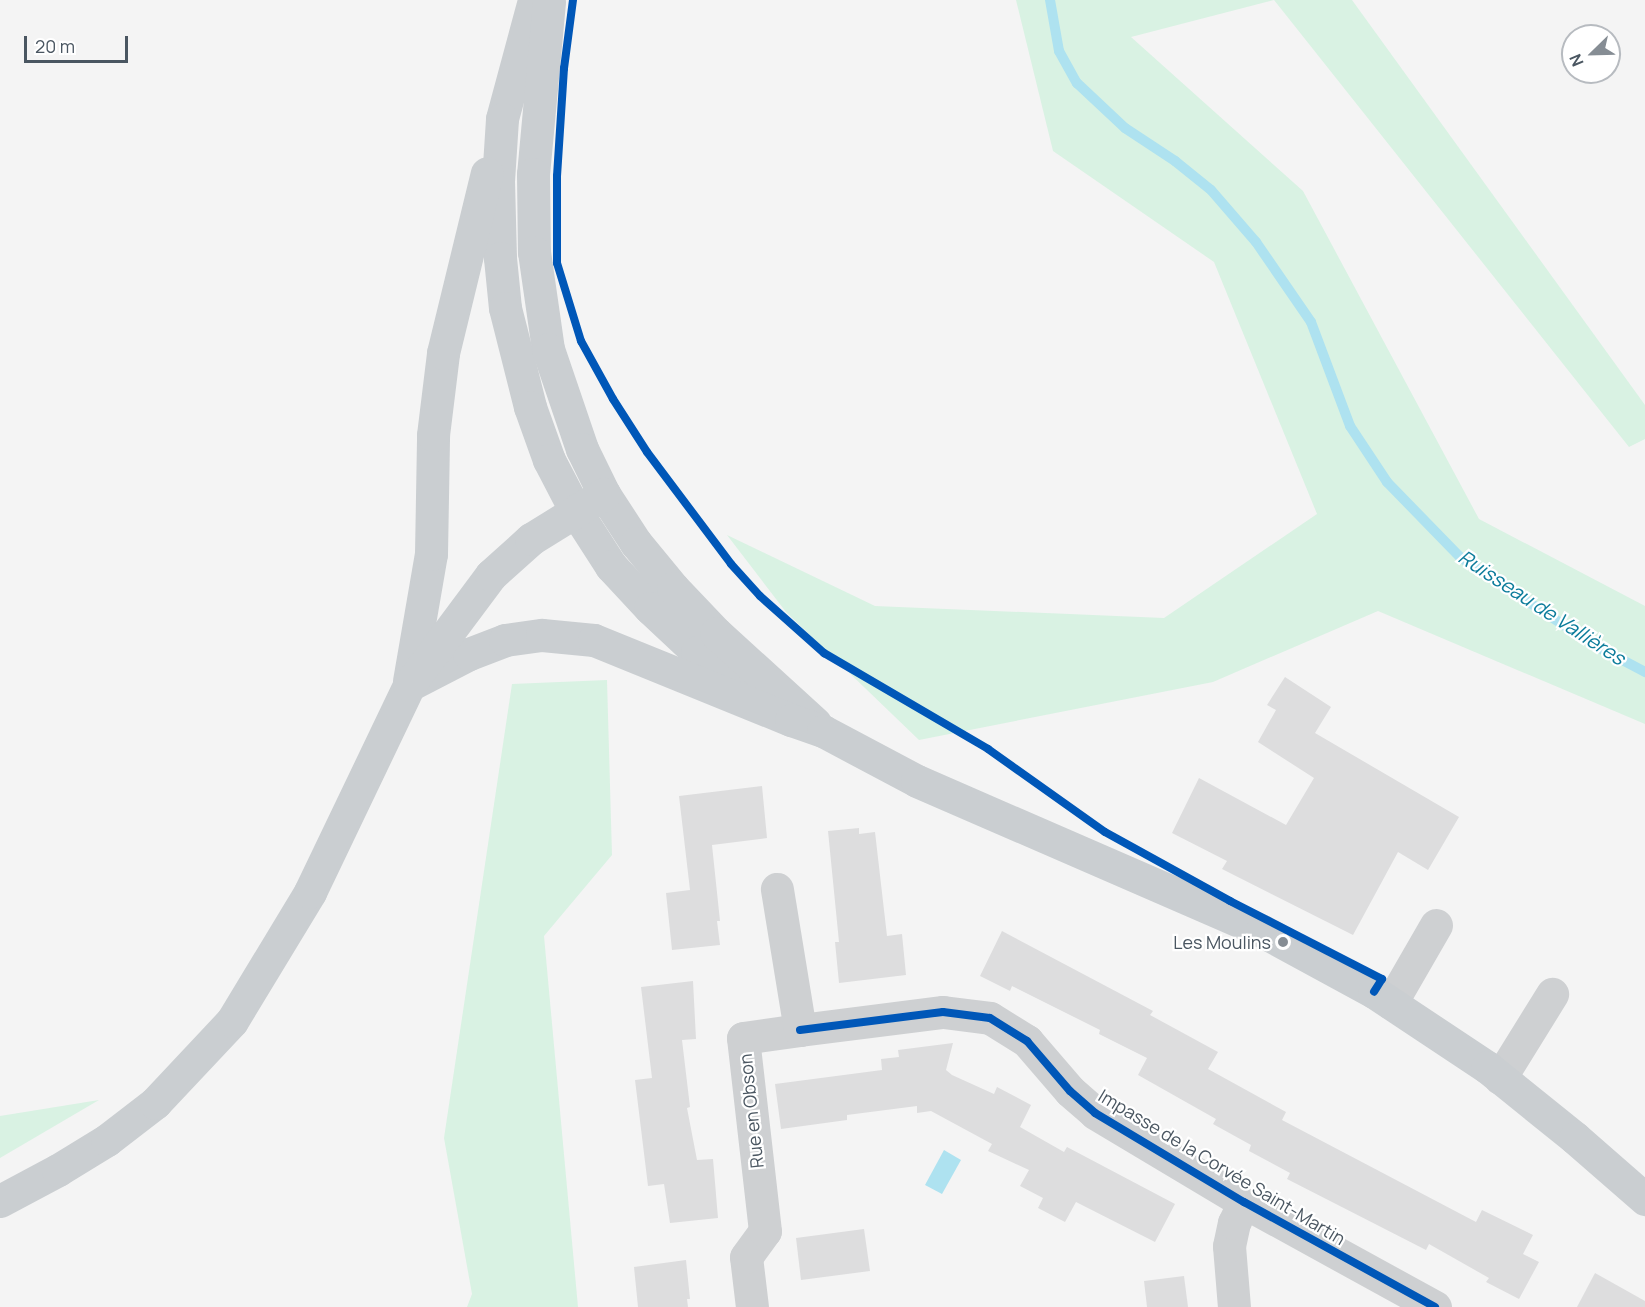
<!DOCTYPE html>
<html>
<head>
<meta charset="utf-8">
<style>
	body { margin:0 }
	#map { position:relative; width:1645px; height:1307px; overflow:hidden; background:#f4f4f4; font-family:Manrope,sans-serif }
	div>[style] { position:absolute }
	.green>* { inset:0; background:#d9f2e3 }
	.water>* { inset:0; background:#aee2f0 }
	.stream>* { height:10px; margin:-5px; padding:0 5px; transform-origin:5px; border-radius:5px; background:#aee2f0 }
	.building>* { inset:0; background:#ddddde }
	.minor>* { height:33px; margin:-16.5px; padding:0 16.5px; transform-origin:16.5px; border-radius:16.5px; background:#ced0d2 }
	.major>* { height:33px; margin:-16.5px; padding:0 16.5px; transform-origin:16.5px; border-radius:16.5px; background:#caced1 }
	.cycleway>* { height:8px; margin:-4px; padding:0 4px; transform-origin:4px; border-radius:4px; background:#0057b8 }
	.dots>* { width:16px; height:16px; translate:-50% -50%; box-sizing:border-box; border:3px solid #fff; border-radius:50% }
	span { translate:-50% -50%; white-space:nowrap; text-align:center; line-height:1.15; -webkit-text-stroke:4.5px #fff; paint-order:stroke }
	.poi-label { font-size:18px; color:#4a5661 }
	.right { translate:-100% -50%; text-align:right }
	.street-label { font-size:18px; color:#4a5661 }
	.water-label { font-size:20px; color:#0c7c9b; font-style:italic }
	.north { position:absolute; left:1561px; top:24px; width:60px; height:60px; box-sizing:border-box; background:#fff; border:2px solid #b7bbc0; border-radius:50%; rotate:247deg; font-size:16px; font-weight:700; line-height:24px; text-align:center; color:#4a5661 }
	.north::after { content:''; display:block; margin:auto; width:21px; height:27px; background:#868d94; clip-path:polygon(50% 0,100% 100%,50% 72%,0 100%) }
	.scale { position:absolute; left:24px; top:36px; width:104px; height:27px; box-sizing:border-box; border:3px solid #4a5661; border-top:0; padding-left:8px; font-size:18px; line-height:21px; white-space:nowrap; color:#4a5661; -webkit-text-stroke:4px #fff; paint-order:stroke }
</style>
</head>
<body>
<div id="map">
	<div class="green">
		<div style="clip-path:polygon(1016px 0,1352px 0,1645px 405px,1645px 439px,1629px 447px,1274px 0,1131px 37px,1303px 191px,1479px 519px,1645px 606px,1645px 724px,1378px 611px,1213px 682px,919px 740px,786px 612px,727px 535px,875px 606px,1164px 618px,1317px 514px,1214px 262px,1053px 151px)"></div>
		<div style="clip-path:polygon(607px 680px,612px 855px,544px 936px,578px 1307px,467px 1307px,472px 1294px,444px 1138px,512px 684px)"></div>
		<div style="clip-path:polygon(99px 1100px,0 1158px,0 1116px)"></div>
	</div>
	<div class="water">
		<div style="clip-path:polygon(944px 1150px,961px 1160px,942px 1194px,925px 1185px)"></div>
	</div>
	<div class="stream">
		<div style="left:1050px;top:0;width:52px;rotate:80deg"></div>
		<div style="left:1059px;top:51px;width:37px;rotate:61deg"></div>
		<div style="left:1077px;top:83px;width:66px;rotate:43.2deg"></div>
		<div style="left:1125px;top:128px;width:60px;rotate:33.4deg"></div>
		<div style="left:1175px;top:161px;width:46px;rotate:38.9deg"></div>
		<div style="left:1211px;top:190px;width:69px;rotate:49.1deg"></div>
		<div style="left:1256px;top:242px;width:97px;rotate:55.5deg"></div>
		<div style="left:1311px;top:322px;width:111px;rotate:69.4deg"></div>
		<div style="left:1350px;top:426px;width:67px;rotate:56.5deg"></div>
		<div style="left:1387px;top:482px;width:105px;rotate:45.8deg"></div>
		<div style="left:1460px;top:557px;width:160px;rotate:33.3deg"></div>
		<div style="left:1594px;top:645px;width:58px;rotate:27.9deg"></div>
	</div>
	<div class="building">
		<div style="clip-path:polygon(1285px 677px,1331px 707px,1315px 733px,1459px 817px,1428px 870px,1398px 852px,1353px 935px,1222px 869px,1227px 861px,1172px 833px,1199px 778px,1286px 825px,1314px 778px,1258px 742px,1276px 710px,1267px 705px)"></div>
		<div style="clip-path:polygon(762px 786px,767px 838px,712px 845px,720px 921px,717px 921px,720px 945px,672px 950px,666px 893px,690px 890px,679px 796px)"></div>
		<div style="clip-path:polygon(859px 828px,859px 834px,875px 832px,887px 936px,902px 934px,906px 975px,839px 983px,835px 942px,839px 942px,828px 831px)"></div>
		<div style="clip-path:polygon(1002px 931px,1153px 1011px,1150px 1015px,1218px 1052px,1208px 1069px,1286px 1112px,1282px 1120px,1476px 1222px,1482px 1210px,1533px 1235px,1523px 1254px,1539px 1262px,1519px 1299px,1486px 1282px,1489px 1278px,1429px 1244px,1426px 1250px,1287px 1179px,1290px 1173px,1249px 1151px,1251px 1145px,1213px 1124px,1216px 1119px,1138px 1075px,1147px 1058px,1099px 1034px,1100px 1030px,1012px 986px,1010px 991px,980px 976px)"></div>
		<div style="clip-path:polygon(693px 981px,696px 1039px,682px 1040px,690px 1107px,687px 1108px,697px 1160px,713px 1159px,718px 1218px,670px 1223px,664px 1184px,648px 1186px,635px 1080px,652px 1078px,641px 987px)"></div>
		<div style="clip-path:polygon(953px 1043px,946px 1070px,952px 1075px,994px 1094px,997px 1087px,1031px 1105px,1020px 1127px,1064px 1152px,1067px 1147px,1175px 1204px,1155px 1242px,1076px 1202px,1065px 1222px,1038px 1208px,1043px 1198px,1020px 1186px,1029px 1170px,988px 1151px,992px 1144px,931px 1111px,917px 1113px,917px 1106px,847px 1115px,847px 1120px,781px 1129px,775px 1084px,882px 1070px,881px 1059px,899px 1057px,898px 1050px)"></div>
		<div style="clip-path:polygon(864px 1229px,870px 1271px,801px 1280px,796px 1238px)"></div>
		<div style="clip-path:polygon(686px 1260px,690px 1299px,687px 1299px,688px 1307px,638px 1307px,634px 1267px)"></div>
		<div style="clip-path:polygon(1595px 1273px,1645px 1301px,1645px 1307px,1577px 1307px)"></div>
		<div style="clip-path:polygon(1184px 1276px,1188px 1307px,1147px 1307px,1144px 1281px)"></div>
	</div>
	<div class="minor">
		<div style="left:1391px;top:1003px;width:90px;rotate:-60deg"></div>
		<div style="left:800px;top:1030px;width:144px;rotate:-7.2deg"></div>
		<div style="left:943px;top:1012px;width:47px;rotate:7.3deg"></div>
		<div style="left:990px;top:1018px;width:44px;rotate:31.9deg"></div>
		<div style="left:1027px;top:1041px;width:66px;rotate:49.3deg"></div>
		<div style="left:1070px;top:1091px;width:33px;rotate:41deg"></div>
		<div style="left:1095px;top:1113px;width:174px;rotate:30.9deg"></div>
		<div style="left:1244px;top:1202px;width:218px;rotate:28.8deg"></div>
		<div style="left:1500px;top:1078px;width:99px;rotate:-58.2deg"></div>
		<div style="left:752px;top:1307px;width:50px;rotate:-96.8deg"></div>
		<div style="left:746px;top:1257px;width:32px;rotate:-54deg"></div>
		<div style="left:765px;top:1231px;width:194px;rotate:-96.5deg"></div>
		<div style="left:743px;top:1038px;width:58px;rotate:-8deg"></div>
		<div style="left:800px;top:1030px;width:143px;rotate:-99.3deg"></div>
		<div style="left:1234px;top:1307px;width:61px;rotate:-94.7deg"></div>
		<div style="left:1229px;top:1246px;width:24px;rotate:-78deg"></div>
		<div style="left:1234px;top:1223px;width:23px;rotate:-65deg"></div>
	</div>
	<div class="major">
		<div style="left:534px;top:0;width:123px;rotate:105.1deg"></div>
		<div style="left:502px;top:119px;width:62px;rotate:93.7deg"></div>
		<div style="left:498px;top:181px;width:77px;rotate:88.5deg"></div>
		<div style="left:500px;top:258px;width:50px;rotate:84.3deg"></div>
		<div style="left:505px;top:308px;width:102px;rotate:75.8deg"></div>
		<div style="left:530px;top:407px;width:56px;rotate:70.3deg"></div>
		<div style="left:549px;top:460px;width:56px;rotate:62.5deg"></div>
		<div style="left:575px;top:510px;width:67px;rotate:57.3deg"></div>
		<div style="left:611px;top:566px;width:57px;rotate:47.1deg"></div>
		<div style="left:650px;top:608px;width:64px;rotate:43.1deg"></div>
		<div style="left:697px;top:652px;width:62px;rotate:37.8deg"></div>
		<div style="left:549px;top:2px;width:173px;rotate:95.3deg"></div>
		<div style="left:533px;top:174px;width:78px;rotate:89.3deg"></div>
		<div style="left:534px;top:252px;width:98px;rotate:81.8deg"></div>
		<div style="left:548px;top:349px;width:106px;rotate:71.2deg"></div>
		<div style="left:582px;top:449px;width:50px;rotate:63.9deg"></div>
		<div style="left:604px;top:494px;width:59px;rotate:56.9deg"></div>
		<div style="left:636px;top:543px;width:58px;rotate:50.6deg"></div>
		<div style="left:673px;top:588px;width:62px;rotate:46.3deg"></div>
		<div style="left:716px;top:633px;width:134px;rotate:42.3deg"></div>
		<div style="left:409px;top:681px;width:129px;rotate:-80.2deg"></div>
		<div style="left:431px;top:554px;width:119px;rotate:-89deg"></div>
		<div style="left:433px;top:435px;width:83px;rotate:-83deg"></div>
		<div style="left:443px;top:353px;width:185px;rotate:-76.3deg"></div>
		<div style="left:409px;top:685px;width:68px;rotate:-27.3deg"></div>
		<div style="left:469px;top:654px;width:39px;rotate:-21deg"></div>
		<div style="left:505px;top:640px;width:37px;rotate:-8deg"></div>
		<div style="left:542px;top:635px;width:52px;rotate:5.5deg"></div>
		<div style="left:594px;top:640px;width:213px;rotate:22.1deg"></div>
		<div style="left:791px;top:720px;width:34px;rotate:19deg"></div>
		<div style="left:823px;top:731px;width:106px;rotate:28deg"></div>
		<div style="left:917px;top:781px;width:376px;rotate:23.5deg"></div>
		<div style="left:1262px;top:931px;width:128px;rotate:28.6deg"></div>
		<div style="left:1374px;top:992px;width:136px;rotate:33.6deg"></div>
		<div style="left:1487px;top:1067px;width:113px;rotate:38.9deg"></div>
		<div style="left:1575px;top:1138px;width:93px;rotate:41.1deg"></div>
		<div style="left:0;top:1201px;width:66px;rotate:-28.1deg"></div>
		<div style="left:58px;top:1170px;width:57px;rotate:-31.5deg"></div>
		<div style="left:107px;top:1140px;width:61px;rotate:-37.6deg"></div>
		<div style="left:155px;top:1103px;width:112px;rotate:-46.8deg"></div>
		<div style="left:232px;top:1021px;width:151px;rotate:-58.8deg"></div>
		<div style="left:310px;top:892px;width:229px;rotate:-64.4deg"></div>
		<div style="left:409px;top:685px;width:137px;rotate:-53.3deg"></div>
		<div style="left:491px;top:575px;width:54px;rotate:-42deg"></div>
		<div style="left:531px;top:539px;width:86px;rotate:-31.7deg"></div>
	</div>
	<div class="cycleway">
		<div style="left:573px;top:0;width:69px;rotate:97.5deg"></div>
		<div style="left:564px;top:68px;width:108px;rotate:93.7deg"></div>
		<div style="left:557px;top:176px;width:87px;rotate:90deg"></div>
		<div style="left:557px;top:263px;width:82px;rotate:72.9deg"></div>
		<div style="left:581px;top:341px;width:66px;rotate:61.1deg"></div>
		<div style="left:613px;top:399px;width:63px;rotate:57.3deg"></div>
		<div style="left:647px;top:452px;width:140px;rotate:53.1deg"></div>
		<div style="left:731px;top:564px;width:43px;rotate:47.8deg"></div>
		<div style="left:760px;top:596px;width:86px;rotate:41.7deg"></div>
		<div style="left:824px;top:653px;width:190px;rotate:30.3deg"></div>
		<div style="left:988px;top:749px;width:143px;rotate:35.4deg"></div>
		<div style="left:1105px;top:832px;width:143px;rotate:28.9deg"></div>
		<div style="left:1230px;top:901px;width:171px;rotate:27.2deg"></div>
		<div style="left:1382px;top:979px;width:15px;rotate:122deg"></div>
		<div style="left:800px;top:1030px;width:144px;rotate:-7.2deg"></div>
		<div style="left:943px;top:1012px;width:47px;rotate:7.3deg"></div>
		<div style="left:990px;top:1018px;width:44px;rotate:31.9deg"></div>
		<div style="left:1027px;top:1041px;width:66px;rotate:49.3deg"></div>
		<div style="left:1070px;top:1091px;width:33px;rotate:41deg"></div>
		<div style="left:1095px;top:1113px;width:174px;rotate:30.9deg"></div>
		<div style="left:1244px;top:1202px;width:218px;rotate:28.8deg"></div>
	</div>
	<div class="dots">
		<div style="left:1283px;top:942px;background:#868d94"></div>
	</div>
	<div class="poi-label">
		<span class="right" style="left:1271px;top:942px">Les Moulins</span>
	</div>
	<div class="street-label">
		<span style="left:751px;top:1111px;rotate:-96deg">Rue en Obson</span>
		<span style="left:1222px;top:1167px;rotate:31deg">Impasse de la Corvée Saint-Martin</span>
	</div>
	<div class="water-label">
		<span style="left:1542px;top:607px;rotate:33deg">Ruisseau de Vallières</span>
	</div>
	<div class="north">N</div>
	<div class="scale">20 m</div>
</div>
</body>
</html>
